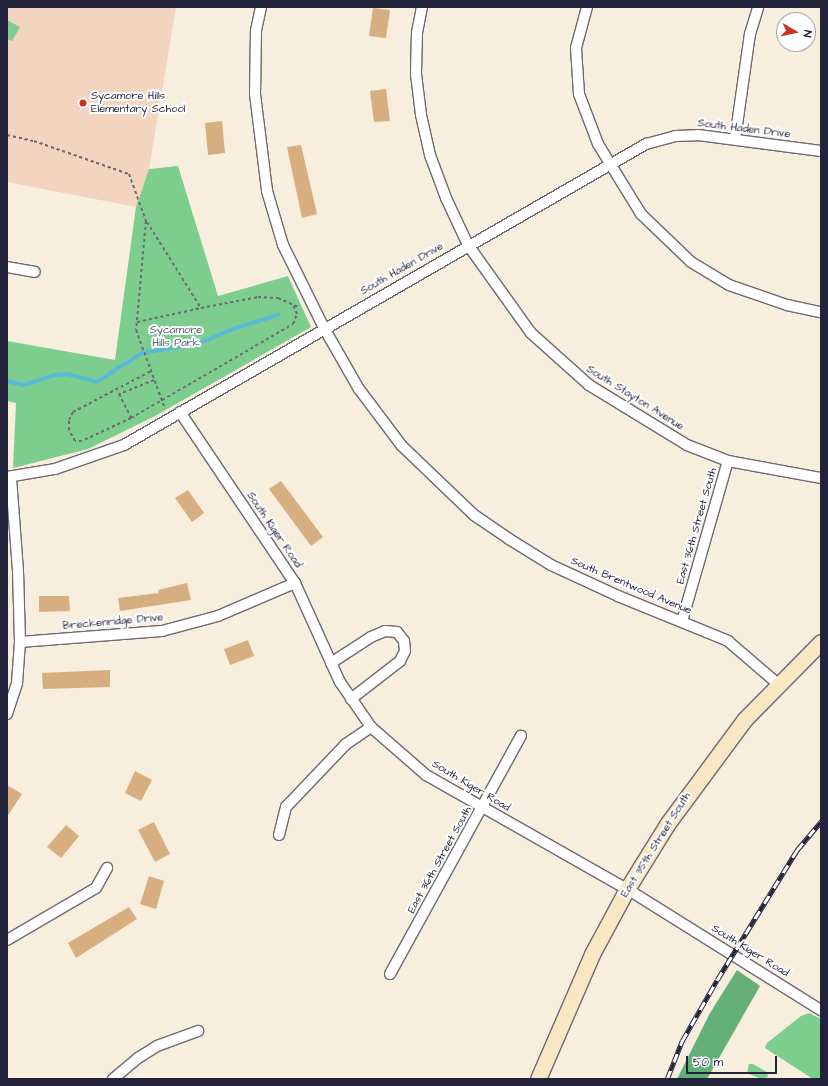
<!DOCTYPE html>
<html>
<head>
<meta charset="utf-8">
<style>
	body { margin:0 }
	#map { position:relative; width:828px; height:1086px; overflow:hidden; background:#f8eedd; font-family:"Architects Daughter",sans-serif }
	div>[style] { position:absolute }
	.built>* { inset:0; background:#f3d4bf }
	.green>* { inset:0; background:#7ccd8e }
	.forest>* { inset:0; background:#65b079 }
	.stream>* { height:3.5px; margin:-1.75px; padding:0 1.75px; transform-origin:1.75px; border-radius:1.75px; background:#5ab9d8 }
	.building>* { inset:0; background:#d6ae7f }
	.path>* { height:2px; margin-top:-1px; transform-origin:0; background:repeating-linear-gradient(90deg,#6d6974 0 3px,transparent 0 6px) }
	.roads { filter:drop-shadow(1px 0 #6d6974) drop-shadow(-1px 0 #6d6974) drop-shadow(0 1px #6d6974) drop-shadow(0 -1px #6d6974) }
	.street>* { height:10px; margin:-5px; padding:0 5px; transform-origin:5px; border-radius:5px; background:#fff }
	.secondary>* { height:15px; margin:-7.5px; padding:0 7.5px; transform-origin:7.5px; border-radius:7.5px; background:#f9e7c3 }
	.rail>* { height:4.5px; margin-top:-2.25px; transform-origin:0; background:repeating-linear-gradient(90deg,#fff 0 9px,#22223b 0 18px); box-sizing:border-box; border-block:1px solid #22223b }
	.dots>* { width:11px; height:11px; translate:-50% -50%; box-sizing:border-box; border:2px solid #fff; border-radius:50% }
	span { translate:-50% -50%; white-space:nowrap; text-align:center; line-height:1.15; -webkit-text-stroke:4px #fff; paint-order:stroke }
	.poi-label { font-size:11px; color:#22223b }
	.left { translate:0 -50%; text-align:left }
	.street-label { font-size:11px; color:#22223b }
	.park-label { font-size:11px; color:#425e58 }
	.frame { position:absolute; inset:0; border:8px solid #22223b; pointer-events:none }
	.north { position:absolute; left:776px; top:12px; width:40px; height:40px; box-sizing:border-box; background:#fff; border:1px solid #a7a7b1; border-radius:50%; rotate:99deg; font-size:11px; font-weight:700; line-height:16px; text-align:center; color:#22223b }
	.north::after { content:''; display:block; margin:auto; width:14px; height:18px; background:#c8321e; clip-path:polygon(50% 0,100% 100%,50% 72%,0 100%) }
	.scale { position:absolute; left:686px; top:1056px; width:91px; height:18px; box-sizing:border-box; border:2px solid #22223b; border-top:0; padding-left:5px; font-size:12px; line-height:14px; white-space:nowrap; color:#22223b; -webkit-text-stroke:3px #fff; paint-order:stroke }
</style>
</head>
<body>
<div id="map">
	<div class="built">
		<div style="clip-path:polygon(7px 7px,176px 7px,149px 169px,136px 207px,7px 182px)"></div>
	</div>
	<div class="green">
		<div style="clip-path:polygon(7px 20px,20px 27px,12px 41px,7px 39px)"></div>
		<div style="clip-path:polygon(178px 166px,218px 296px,288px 276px,311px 327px,155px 416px,88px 449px,13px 468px,16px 403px,7px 401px,7px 341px,115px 360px,136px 207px,149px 169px)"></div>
		<div style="clip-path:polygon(809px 1013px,821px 1019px,821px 1079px,813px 1079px,765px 1048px,767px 1043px,801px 1016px)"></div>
		<div style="clip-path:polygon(749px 1064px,753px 1064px,767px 1072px,768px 1077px,761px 1079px,747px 1073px)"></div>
	</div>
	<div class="forest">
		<div style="clip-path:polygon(737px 970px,760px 986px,707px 1079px,677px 1079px,710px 1013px)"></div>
	</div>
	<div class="stream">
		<div style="left:147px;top:352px;width:52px;rotate:-8.9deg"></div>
		<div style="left:198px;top:344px;width:38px;rotate:-23deg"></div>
		<div style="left:233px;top:329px;width:47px;rotate:-17.3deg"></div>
		<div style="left:7px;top:381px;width:17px;rotate:13deg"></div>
		<div style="left:24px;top:385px;width:32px;rotate:-18deg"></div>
		<div style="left:54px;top:375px;width:14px;rotate:-4deg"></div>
		<div style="left:68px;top:374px;width:30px;rotate:15deg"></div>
		<div style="left:97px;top:382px;width:54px;rotate:-32.8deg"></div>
	</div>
	<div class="building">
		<div style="clip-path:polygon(373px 8px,390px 10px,386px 38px,369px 36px)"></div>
		<div style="clip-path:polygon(386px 89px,390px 121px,374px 122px,370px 91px)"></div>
		<div style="clip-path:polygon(222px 121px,225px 153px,208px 155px,205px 123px)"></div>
		<div style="clip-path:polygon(301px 145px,317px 214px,302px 218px,287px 147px)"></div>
		<div style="clip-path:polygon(281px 481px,323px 537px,311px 546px,269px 489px)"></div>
		<div style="clip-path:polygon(188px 490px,204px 513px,192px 522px,175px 498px)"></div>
		<div style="clip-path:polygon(187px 583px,191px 600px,120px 611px,118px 598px,159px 593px,158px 590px)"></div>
		<div style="clip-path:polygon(39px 596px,69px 596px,70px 611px,39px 612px)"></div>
		<div style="clip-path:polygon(248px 640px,254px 656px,230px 665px,224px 649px)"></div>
		<div style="clip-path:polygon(110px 670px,110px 687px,43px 689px,42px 673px)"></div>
		<div style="clip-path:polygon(135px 771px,152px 780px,141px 801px,125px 793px)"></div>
		<div style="clip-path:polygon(7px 785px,22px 794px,7px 817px)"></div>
		<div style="clip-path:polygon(154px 822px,170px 854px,155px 862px,138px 830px)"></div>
		<div style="clip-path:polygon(66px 825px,79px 836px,61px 858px,47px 847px)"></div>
		<div style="clip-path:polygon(149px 876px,164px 881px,156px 909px,140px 904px)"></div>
		<div style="clip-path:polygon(129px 907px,137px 919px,76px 958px,68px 943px)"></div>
	</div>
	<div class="path">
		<div style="left:7px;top:135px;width:28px;rotate:13deg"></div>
		<div style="left:34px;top:141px;width:101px;rotate:19.2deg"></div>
		<div style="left:129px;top:174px;width:50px;rotate:70.1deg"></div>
		<div style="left:146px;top:221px;width:109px;rotate:95.2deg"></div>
		<div style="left:136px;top:330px;width:84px;rotate:69.8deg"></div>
		<div style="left:147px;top:222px;width:102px;rotate:57.9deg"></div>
		<div style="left:201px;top:308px;width:58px;rotate:-10.9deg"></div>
		<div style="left:258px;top:297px;width:20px;rotate:3deg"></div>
		<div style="left:278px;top:298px;width:24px;rotate:24deg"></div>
		<div style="left:137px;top:322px;width:66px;rotate:-12.3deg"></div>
		<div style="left:154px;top:380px;width:38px;rotate:158deg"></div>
		<div style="left:119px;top:394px;width:27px;rotate:63deg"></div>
		<div style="left:131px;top:418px;width:187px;rotate:-30.1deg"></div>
		<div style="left:293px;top:324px;width:11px;rotate:-68deg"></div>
		<div style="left:297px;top:314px;width:10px;rotate:-114deg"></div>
		<div style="left:131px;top:418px;width:54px;rotate:154.9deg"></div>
		<div style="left:82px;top:441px;width:7px;rotate:180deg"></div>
		<div style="left:75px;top:441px;width:13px;rotate:-119deg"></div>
		<div style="left:69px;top:430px;width:10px;rotate:-90deg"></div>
		<div style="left:69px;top:420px;width:9px;rotate:-63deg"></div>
		<div style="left:73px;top:412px;width:88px;rotate:-27.7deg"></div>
	</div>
	<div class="roads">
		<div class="street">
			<div style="left:261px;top:7px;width:25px;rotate:102deg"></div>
			<div style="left:256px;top:31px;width:63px;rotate:90.9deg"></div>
			<div style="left:255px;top:94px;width:98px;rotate:82.9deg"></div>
			<div style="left:267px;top:191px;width:56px;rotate:73.5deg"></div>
			<div style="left:283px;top:245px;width:93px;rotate:63.7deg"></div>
			<div style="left:324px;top:328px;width:70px;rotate:60.2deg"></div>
			<div style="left:359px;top:389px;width:71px;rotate:53deg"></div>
			<div style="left:402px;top:446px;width:100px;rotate:43.8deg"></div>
			<div style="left:474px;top:515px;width:42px;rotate:34.4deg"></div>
			<div style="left:509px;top:539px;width:49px;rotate:31.8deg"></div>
			<div style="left:551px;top:565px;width:74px;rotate:24.8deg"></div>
			<div style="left:618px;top:596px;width:119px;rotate:22.2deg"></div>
			<div style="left:728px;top:641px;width:66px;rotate:40.7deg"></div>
			<div style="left:422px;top:7px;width:25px;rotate:101deg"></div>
			<div style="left:417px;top:32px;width:42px;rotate:91.4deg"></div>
			<div style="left:416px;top:74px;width:41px;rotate:83deg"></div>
			<div style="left:421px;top:115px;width:41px;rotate:77.3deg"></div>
			<div style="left:430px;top:155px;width:46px;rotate:69.6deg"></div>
			<div style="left:446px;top:198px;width:52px;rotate:64.9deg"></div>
			<div style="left:468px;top:245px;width:108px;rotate:54.4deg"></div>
			<div style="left:531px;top:333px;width:78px;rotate:41.9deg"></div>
			<div style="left:589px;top:385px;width:115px;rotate:31.5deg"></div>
			<div style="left:687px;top:445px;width:44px;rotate:21.3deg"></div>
			<div style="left:728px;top:461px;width:95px;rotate:10.4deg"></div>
			<div style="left:587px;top:7px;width:42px;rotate:105deg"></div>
			<div style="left:576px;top:48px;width:46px;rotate:86.3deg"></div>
			<div style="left:579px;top:94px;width:53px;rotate:69.2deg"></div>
			<div style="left:598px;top:144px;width:82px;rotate:58.4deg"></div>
			<div style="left:641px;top:214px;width:69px;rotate:43.8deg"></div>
			<div style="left:691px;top:262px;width:44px;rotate:31.2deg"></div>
			<div style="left:729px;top:285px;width:61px;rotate:19deg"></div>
			<div style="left:787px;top:305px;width:35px;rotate:12deg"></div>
			<div style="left:735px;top:139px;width:106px;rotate:-81.9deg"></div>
			<div style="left:750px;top:34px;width:28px;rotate:-73deg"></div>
			<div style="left:7px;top:267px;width:28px;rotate:10deg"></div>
			<div style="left:180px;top:412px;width:206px;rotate:56.1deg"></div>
			<div style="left:295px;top:583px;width:109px;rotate:65.6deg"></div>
			<div style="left:340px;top:682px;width:55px;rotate:55.4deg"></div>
			<div style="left:371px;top:727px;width:73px;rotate:41.1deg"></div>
			<div style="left:426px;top:775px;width:231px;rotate:29.6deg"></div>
			<div style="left:627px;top:889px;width:229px;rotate:32deg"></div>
			<div style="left:7px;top:477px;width:49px;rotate:-9.5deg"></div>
			<div style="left:55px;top:469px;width:73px;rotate:-19.2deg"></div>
			<div style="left:124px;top:445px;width:603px;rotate:-29.97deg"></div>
			<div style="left:646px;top:144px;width:30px;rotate:-15deg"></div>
			<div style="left:675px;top:136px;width:23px;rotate:-2deg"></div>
			<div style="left:698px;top:135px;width:124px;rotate:7.4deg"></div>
			<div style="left:682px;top:621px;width:166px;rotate:-74deg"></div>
			<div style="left:20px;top:642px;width:142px;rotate:-4.4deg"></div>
			<div style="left:162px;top:631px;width:58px;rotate:-15deg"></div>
			<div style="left:218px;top:616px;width:84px;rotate:-23.2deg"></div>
			<div style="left:331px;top:663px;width:48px;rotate:-33deg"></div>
			<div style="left:371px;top:637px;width:15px;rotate:-23deg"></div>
			<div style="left:385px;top:631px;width:12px;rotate:5deg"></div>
			<div style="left:397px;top:632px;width:11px;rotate:52deg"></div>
			<div style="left:404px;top:641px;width:10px;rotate:84deg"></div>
			<div style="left:405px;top:651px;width:11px;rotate:117deg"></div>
			<div style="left:400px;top:661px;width:62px;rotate:142.2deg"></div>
			<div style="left:7px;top:714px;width:33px;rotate:-72deg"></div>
			<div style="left:17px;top:683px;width:41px;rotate:-85.8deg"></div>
			<div style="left:20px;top:642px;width:71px;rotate:-91.6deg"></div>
			<div style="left:18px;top:571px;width:94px;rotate:-94.3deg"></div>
			<div style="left:279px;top:835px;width:29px;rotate:-76deg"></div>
			<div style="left:286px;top:807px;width:87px;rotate:-46.4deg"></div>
			<div style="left:346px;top:744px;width:30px;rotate:-34deg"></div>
			<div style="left:7px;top:940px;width:103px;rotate:-30.3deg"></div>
			<div style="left:96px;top:888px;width:23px;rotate:-61deg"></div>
			<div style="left:390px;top:974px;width:272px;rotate:-61.2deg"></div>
			<div style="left:113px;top:1079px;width:33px;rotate:-40deg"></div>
			<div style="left:138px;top:1058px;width:22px;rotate:-32deg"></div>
			<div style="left:157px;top:1046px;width:44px;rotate:-20.1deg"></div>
		</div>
		<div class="secondary">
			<div style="left:538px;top:1079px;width:136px;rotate:-66.6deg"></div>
			<div style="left:592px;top:954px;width:74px;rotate:-61.7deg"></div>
			<div style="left:627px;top:889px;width:78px;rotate:-58.2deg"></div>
			<div style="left:668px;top:823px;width:129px;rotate:-53.5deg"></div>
			<div style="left:745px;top:719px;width:108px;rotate:-45.4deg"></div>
		</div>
	</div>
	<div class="rail">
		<div style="left:667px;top:1079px;width:41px;rotate:-68.5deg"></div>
		<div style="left:682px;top:1041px;width:70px;rotate:-60.2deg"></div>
		<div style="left:717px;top:980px;width:153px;rotate:-58.4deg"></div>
		<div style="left:797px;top:850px;width:38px;rotate:-50deg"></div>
	</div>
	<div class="dots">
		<div style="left:83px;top:103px;background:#c8321e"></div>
	</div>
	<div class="poi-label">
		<span class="left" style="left:91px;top:103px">Sycamore Hills<br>Elementary School</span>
	</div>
	<div class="street-label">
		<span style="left:744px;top:129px;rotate:7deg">South Haden Drive</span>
		<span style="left:402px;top:269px;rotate:-30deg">South Haden Drive</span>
		<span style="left:635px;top:398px;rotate:32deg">South Stayton Avenue</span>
		<span style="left:697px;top:526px;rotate:-74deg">East 36th Street South</span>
		<span style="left:274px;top:530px;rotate:56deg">South Kiger Road</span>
		<span style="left:631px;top:586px;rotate:23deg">South Brentwood Avenue</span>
		<span style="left:113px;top:622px;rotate:-5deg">Breckenridge Drive</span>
		<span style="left:471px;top:786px;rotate:31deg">South Kiger Road</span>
		<span style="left:656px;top:845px;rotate:-58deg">East 35th Street South</span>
		<span style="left:440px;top:860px;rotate:-61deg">East 36th Street South</span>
		<span style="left:750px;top:951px;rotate:32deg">South Kiger Road</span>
	</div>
	<div class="park-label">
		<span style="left:176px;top:337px">Sycamore<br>Hills Park</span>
	</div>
	<div class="frame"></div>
	<div class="north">N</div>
	<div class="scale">50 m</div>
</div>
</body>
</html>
